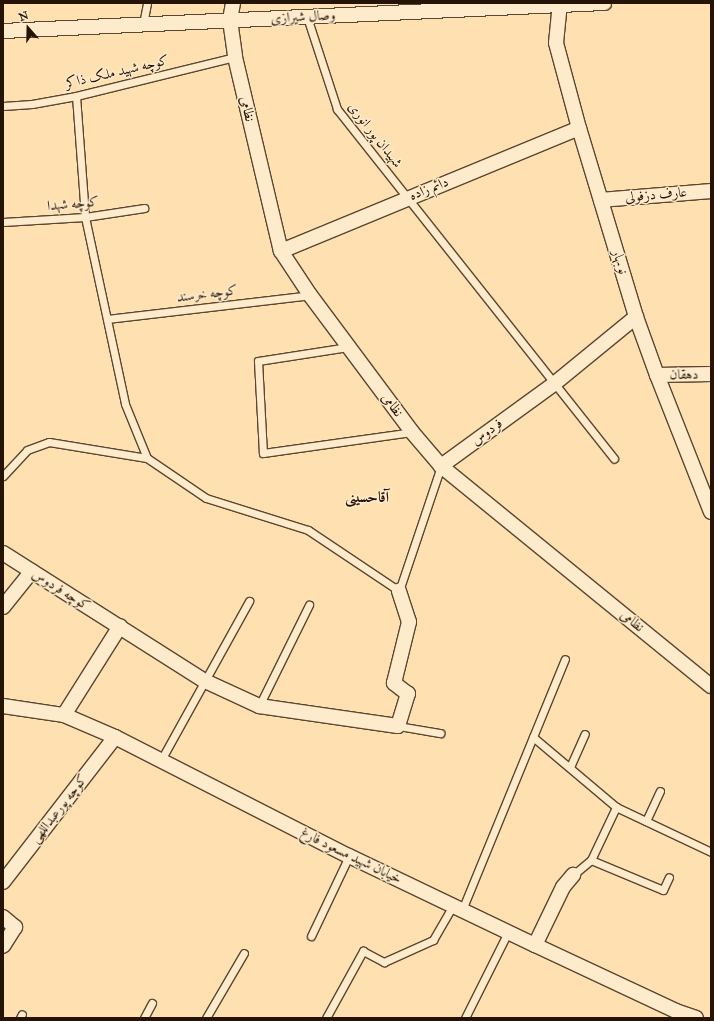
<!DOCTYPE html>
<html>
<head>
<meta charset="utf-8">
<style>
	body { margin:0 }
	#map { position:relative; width:714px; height:1021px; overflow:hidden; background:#fee0b1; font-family:"IM FELL Great Primer",Amiri,serif }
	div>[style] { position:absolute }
	.roads { filter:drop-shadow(1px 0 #5b4630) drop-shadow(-1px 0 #5b4630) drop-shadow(0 1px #5b4630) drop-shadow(0 -1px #5b4630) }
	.lane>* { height:7px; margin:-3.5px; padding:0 3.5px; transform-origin:3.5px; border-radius:3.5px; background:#feebcc }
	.street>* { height:14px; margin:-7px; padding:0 7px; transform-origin:7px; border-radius:7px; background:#feebcc }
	span { translate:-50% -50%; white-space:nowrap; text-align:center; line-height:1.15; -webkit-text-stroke:3px #feebcc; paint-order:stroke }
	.street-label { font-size:14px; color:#251305 }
	.neighbourhood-label { font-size:15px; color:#251305; font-weight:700 }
	.frame { position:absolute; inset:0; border:4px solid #251305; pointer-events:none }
	.north { position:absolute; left:8px; top:8px; width:40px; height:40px; -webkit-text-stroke:3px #feebcc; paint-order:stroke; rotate:340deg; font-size:11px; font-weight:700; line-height:16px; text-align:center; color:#251305 }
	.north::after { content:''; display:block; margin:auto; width:14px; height:18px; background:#251305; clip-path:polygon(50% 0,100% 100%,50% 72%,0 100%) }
</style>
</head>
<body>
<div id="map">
	<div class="roads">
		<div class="lane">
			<div style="left:307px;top:17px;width:97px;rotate:71.9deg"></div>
			<div style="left:337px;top:109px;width:446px;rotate:51.6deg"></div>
			<div style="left:143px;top:24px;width:21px;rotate:-79deg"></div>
			<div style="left:76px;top:96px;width:121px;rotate:85.7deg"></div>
			<div style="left:85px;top:217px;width:191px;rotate:77.9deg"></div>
			<div style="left:125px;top:404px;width:58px;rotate:67.8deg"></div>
			<div style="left:3px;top:106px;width:29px;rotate:-4deg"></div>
			<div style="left:32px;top:104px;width:45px;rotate:-10.3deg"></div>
			<div style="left:76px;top:96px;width:164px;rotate:-13.8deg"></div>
			<div style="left:3px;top:222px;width:82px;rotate:-3.5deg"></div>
			<div style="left:85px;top:217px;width:60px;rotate:-8.7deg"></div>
			<div style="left:107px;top:319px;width:204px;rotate:-6.7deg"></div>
			<div style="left:348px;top:347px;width:91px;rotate:171.2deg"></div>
			<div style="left:258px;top:361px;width:92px;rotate:86.9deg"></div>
			<div style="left:263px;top:453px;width:150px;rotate:-8deg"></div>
			<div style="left:3px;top:476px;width:35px;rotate:-47deg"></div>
			<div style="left:27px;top:450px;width:23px;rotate:-20deg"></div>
			<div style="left:49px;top:442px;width:99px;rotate:9.3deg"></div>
			<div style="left:147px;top:458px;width:71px;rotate:34.1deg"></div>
			<div style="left:206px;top:498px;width:107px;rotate:17.4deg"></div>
			<div style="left:308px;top:530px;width:110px;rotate:33.8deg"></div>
			<div style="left:399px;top:591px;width:132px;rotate:-71.4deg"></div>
			<div style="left:259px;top:706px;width:113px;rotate:-63.7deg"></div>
			<div style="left:398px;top:726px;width:43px;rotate:9.5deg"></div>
			<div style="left:533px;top:737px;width:109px;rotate:40.1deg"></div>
			<div style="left:161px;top:760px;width:182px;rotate:-61deg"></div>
			<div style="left:570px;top:767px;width:36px;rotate:-66deg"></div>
			<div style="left:646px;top:821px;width:33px;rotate:-65deg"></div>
			<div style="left:591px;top:860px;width:78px;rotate:22.6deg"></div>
			<div style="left:663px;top:890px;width:14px;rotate:-65deg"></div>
			<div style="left:573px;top:875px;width:23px;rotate:-40deg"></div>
			<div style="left:591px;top:860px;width:59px;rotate:-64.7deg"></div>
			<div style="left:616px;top:807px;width:105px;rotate:25.3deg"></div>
			<div style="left:462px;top:910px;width:271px;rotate:-67.7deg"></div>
			<div style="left:311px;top:936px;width:89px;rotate:-64.6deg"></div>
			<div style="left:20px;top:1018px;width:4px;rotate:-63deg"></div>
			<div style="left:144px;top:1018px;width:17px;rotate:-62deg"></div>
			<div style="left:206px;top:1018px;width:75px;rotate:-59.7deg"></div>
			<div style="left:326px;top:1018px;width:77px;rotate:-61.1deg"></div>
			<div style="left:363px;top:951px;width:24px;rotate:28deg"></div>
			<div style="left:384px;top:962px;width:54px;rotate:-24.2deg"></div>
			<div style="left:433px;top:940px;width:39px;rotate:-60deg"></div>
			<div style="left:465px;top:1018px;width:96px;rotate:-63.4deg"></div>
		</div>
		<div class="street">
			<div style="left:233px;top:3px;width:17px;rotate:100deg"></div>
			<div style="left:230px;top:20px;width:37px;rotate:82deg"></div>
			<div style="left:235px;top:57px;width:199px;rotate:76.7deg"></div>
			<div style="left:281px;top:251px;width:53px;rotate:56.6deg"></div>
			<div style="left:310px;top:295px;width:171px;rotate:53.3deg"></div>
			<div style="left:412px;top:432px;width:45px;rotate:49.5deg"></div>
			<div style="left:441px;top:466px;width:348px;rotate:39.2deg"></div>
			<div style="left:560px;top:3px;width:40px;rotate:95.7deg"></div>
			<div style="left:556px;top:43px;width:88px;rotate:74.9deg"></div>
			<div style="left:579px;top:128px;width:197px;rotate:73.2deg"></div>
			<div style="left:636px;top:317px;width:62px;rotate:70.1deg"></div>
			<div style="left:657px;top:375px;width:147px;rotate:68.5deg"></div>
			<div style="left:3px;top:31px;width:602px;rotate:-2.67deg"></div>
			<div style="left:601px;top:200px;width:110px;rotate:-4.7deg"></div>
			<div style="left:281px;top:251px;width:322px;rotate:-22.4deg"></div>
			<div style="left:657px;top:375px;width:54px;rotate:-1.1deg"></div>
			<div style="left:441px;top:466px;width:140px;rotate:-36deg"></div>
			<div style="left:554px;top:384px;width:106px;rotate:-39.3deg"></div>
			<div style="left:3px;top:553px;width:239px;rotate:32.4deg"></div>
			<div style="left:205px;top:681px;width:60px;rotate:24.8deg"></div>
			<div style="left:259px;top:706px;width:140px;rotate:8.2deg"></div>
			<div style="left:398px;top:726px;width:34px;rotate:-73deg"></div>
			<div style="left:408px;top:694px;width:18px;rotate:-142deg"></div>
			<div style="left:394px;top:683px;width:63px;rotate:-76.2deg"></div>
			<div style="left:409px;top:622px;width:33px;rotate:-108deg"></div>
			<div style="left:3px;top:607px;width:46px;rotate:-51.1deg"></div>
			<div style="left:3px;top:706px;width:62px;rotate:8.4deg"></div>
			<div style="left:64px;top:715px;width:56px;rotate:23.3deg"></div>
			<div style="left:115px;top:737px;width:263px;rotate:27deg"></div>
			<div style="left:349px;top:856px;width:206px;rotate:25.6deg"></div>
			<div style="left:535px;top:945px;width:156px;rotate:25.1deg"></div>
			<div style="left:676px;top:1011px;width:21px;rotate:19deg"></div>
			<div style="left:64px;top:715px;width:105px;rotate:-57.8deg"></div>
			<div style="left:3px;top:882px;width:183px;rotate:-52.3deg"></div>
			<div style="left:3px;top:917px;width:16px;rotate:40deg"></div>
			<div style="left:15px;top:927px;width:22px;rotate:122deg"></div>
			<div style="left:535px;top:945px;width:64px;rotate:-64.2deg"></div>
			<div style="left:563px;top:887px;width:16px;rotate:-50deg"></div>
		</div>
	</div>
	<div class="street-label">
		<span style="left:303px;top:17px;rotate:-3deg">وصال شیرازی</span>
		<span style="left:117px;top:72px;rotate:-13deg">کوچه شهید ملک ذاکر</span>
		<span style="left:247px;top:109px;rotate:77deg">نظامی</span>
		<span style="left:375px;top:135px;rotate:52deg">شهیدان پور انوری</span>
		<span style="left:429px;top:189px;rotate:-22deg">دائم زاده</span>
		<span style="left:656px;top:195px;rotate:-5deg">عارف دزفولی</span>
		<span style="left:73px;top:204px;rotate:-5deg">کوچه شهدا</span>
		<span style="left:620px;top:262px;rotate:73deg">نوبهار</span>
		<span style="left:207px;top:294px;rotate:-7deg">کوچه خرسند</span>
		<span style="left:684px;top:375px;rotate:-1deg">دهقان</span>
		<span style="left:392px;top:405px;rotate:53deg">نظامی</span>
		<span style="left:487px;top:432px;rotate:-36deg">فردوس</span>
		<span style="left:61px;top:590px;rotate:32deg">کوچه فردوس</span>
		<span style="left:632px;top:621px;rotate:39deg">نظامی</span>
		<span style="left:59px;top:809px;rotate:-52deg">کوچه پورعبداللهی</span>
		<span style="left:351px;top:856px;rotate:26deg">خیابان شهید مسعود فارغ</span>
	</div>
	<div class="neighbourhood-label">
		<span style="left:367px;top:498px">آقاحسینی</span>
	</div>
	<div class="frame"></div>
	<div class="north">N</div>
</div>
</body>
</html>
